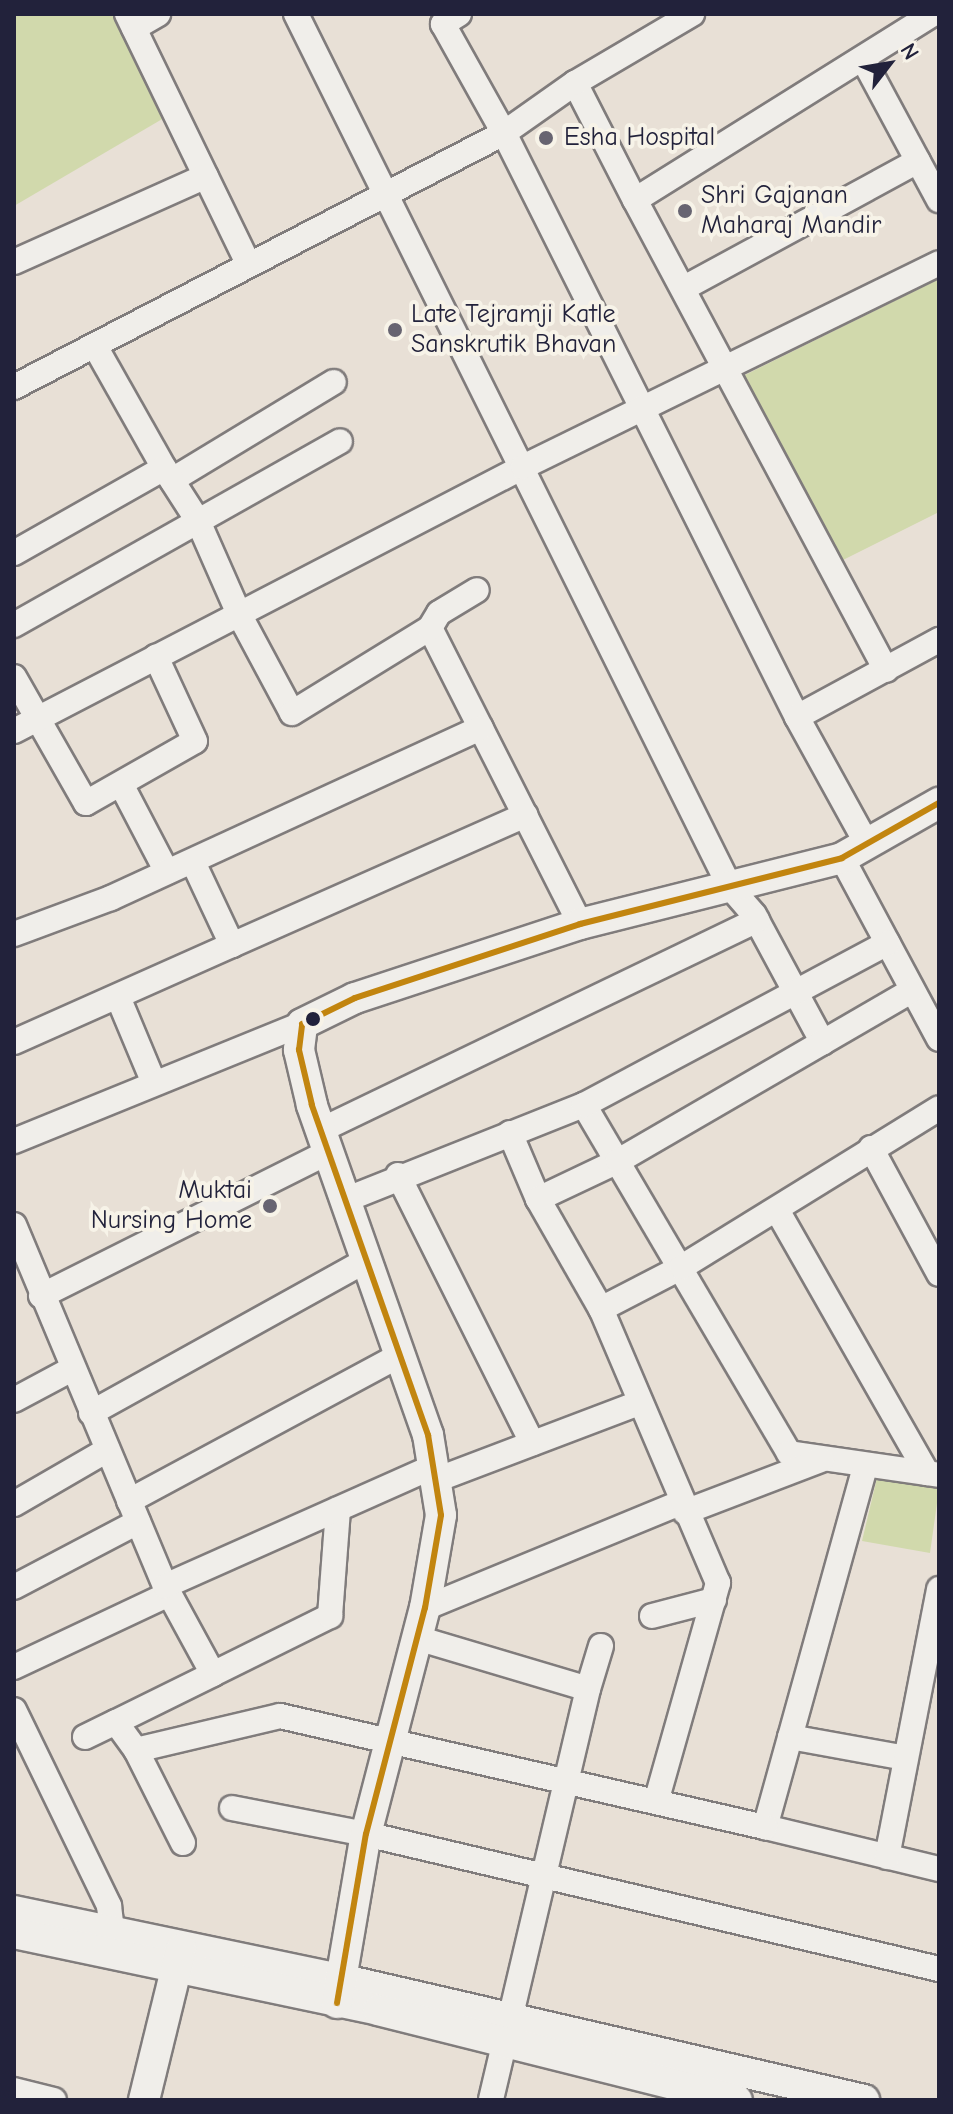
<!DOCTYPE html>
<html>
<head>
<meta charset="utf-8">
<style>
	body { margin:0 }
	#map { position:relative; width:953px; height:2114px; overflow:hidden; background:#e8e0d6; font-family:"Comic Neue",sans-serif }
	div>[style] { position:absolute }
	.green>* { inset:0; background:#d1d9ac }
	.roads { filter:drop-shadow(2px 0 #807c7c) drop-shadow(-2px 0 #807c7c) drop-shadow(0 2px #807c7c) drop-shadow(0 -2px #807c7c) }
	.minor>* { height:24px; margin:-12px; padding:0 12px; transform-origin:12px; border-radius:12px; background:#f0eeea }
	.major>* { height:30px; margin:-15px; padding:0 15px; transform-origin:15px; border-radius:15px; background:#f0eeea }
	.bus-1>* { height:6px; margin:-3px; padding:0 3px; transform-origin:3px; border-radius:3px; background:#c2850f }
	.dots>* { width:22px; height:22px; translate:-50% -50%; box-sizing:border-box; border:4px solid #f7f3e8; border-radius:50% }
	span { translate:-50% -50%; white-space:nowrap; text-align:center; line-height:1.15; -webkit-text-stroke:8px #f7f3e8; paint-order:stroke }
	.poi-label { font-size:26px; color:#22223b }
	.left { translate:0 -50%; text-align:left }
	.right { translate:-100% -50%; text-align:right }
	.frame { position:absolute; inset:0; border:16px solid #22223b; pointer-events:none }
	.north { position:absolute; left:849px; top:24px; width:80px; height:80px; -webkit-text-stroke:6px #f7f3e8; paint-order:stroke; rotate:59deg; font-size:22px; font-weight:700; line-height:32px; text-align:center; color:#22223b }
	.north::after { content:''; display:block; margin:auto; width:28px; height:36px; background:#22223b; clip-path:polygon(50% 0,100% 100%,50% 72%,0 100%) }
</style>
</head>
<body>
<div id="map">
	<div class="green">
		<div style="clip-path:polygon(14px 14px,117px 14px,164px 118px,14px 206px)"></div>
		<div style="clip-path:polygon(939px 279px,939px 512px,835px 564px,741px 377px)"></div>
		<div style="clip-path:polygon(877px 1478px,939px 1489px,930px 1553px,862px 1541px)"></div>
	</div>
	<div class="roads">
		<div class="minor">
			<div style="left:127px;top:14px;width:279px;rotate:64.1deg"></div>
			<div style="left:296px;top:14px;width:975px;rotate:63.57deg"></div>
			<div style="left:730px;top:887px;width:37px;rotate:49deg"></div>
			<div style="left:754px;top:915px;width:145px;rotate:61.7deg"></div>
			<div style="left:459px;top:14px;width:19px;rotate:148deg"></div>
			<div style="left:443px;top:24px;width:125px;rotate:60.8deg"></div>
			<div style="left:504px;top:133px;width:653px;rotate:63.36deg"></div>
			<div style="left:134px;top:28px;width:28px;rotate:-30deg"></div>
			<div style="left:864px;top:61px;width:158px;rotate:61.7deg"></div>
			<div style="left:575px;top:83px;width:131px;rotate:62.9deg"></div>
			<div style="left:14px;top:262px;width:210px;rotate:-24.1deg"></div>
			<div style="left:684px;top:288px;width:266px;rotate:-28.5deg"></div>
			<div style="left:95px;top:346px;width:140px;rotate:60.5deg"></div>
			<div style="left:14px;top:387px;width:552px;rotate:-27.4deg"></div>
			<div style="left:504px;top:133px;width:87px;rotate:-35.2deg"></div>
			<div style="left:575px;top:83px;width:136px;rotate:-30.5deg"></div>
			<div style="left:172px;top:480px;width:189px;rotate:-31.2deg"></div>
			<div style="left:14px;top:553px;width:172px;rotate:-29.5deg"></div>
			<div style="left:164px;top:468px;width:63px;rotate:57.3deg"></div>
			<div style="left:198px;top:521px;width:102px;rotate:66.2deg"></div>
			<div style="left:239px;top:614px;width:112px;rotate:61.8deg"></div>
			<div style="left:292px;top:713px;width:162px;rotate:-31.6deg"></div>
			<div style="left:430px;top:628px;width:332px;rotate:63.1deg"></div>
			<div style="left:14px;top:625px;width:374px;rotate:-29.4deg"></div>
			<div style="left:430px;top:628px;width:17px;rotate:-59deg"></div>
			<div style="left:439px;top:613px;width:44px;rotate:-31.2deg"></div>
			<div style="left:886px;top:670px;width:533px;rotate:-118.1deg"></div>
			<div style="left:635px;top:200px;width:351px;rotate:-32deg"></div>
			<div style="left:14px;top:677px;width:145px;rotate:60.3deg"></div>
			<div style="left:86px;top:803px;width:125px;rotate:-29.6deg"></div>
			<div style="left:195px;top:741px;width:93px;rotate:-114.9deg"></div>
			<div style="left:14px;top:731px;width:573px;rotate:-27.41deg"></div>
			<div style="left:523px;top:467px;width:463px;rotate:-26.1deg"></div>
			<div style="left:122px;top:786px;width:97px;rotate:62.4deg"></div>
			<div style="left:867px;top:844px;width:145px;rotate:-118.9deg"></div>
			<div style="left:797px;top:717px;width:162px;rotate:-28.5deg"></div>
			<div style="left:842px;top:858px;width:205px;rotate:61.8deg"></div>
			<div style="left:193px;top:862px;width:92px;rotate:64.8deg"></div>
			<div style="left:232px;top:945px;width:321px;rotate:-23.9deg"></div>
			<div style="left:14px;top:934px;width:103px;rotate:-20.4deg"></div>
			<div style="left:111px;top:898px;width:407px;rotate:-24.7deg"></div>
			<div style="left:118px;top:997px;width:93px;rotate:67.3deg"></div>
			<div style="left:14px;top:1042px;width:239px;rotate:-24deg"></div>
			<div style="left:584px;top:1105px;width:404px;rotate:59.5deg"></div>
			<div style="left:789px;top:1453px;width:152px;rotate:8.3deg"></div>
			<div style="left:321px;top:1130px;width:484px;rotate:-25.7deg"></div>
			<div style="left:510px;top:1133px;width:72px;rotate:67deg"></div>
			<div style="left:14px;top:1141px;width:311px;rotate:-22.1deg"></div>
			<div style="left:871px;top:1148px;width:143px;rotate:61.6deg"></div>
			<div style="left:398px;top:1175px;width:300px;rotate:63.4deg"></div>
			<div style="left:345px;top:1200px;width:257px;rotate:-21.7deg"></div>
			<div style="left:584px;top:1105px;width:344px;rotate:-28.1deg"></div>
			<div style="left:777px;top:1210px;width:303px;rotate:60.3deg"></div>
			<div style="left:14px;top:1225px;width:391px;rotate:67.3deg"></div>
			<div style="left:41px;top:1296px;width:321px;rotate:-26.6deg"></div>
			<div style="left:601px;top:1309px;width:91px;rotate:-27.4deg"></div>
			<div style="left:682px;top:1267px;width:302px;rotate:-31.7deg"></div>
			<div style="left:14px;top:1400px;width:66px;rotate:-28.1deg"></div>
			<div style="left:91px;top:1413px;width:316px;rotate:-29deg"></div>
			<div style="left:865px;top:1467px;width:374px;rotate:105.5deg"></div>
			<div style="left:765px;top:1827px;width:179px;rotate:13.6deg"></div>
			<div style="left:436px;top:1480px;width:217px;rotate:-20.8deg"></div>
			<div style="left:129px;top:1501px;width:308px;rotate:-28.3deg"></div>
			<div style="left:14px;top:1504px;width:108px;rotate:-30.1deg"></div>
			<div style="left:685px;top:1512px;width:146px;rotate:-20.9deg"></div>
			<div style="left:14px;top:1587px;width:140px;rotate:-27.7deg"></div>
			<div style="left:425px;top:1608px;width:276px;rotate:-22.4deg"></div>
			<div style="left:652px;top:1616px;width:64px;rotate:-14.5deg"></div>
			<div style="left:417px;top:1638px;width:178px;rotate:16.6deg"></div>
			<div style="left:588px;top:1689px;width:422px;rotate:103.3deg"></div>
			<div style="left:14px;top:1667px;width:171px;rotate:-25.2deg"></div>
			<div style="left:213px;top:1674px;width:131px;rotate:-26.4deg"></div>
			<div style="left:330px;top:1616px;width:107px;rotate:-85.7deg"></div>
			<div style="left:588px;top:1689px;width:45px;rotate:-73.2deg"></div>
			<div style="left:14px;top:1710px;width:218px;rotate:64.1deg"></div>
			<div style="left:109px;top:1906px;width:25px;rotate:83deg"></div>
			<div style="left:85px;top:1737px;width:34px;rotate:-26deg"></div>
			<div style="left:790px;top:1737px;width:117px;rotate:10.3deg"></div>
			<div style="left:136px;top:1750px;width:34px;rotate:-126deg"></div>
			<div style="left:116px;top:1722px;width:108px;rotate:-26.3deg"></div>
			<div style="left:213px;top:1674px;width:100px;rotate:-118.6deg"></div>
			<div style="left:165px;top:1586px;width:295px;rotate:-24deg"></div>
			<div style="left:656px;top:1802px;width:228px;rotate:-74.2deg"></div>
			<div style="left:718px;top:1583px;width:298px;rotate:-113.1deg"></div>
			<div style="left:601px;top:1309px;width:127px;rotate:-119.8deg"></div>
			<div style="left:538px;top:1199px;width:89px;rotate:-25.4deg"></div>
			<div style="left:618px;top:1161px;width:339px;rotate:-30.1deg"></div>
			<div style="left:232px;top:1808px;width:136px;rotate:11deg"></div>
			<div style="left:366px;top:1834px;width:589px;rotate:13.26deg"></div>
			<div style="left:183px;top:1843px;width:104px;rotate:-116.8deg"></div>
			<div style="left:136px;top:1750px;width:148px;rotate:-13.3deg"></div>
			<div style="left:280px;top:1716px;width:498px;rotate:12.9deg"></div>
			<div style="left:887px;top:1857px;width:273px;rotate:-79deg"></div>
			<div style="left:14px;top:2090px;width:41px;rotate:14deg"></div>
		</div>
		<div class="major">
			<div style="left:14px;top:1911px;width:333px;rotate:11.8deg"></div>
			<div style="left:340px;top:1979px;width:538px;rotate:13deg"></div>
			<div style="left:14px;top:1933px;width:372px;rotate:11.9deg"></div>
			<div style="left:378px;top:2010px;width:370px;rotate:14.1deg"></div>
			<div style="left:337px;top:2003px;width:171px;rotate:-80.3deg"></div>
			<div style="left:366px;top:1834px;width:234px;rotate:-75.4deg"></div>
			<div style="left:425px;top:1608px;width:94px;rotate:-80.2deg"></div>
			<div style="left:441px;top:1515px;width:81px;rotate:-99.2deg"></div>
			<div style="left:428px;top:1435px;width:350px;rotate:-109.4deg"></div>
			<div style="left:312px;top:1105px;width:57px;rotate:-103.3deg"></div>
			<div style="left:299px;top:1050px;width:26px;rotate:-83deg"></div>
			<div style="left:302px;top:1024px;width:59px;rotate:-26.1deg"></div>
			<div style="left:355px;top:998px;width:237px;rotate:-18.2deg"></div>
			<div style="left:580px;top:924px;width:270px;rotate:-14.1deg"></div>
			<div style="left:842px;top:858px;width:112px;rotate:-29.6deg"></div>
			<div style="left:144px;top:2100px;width:155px;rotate:-76.2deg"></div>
		</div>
	</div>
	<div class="bus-1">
		<div style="left:337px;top:2003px;width:171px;rotate:-80.3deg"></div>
		<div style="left:366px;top:1834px;width:234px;rotate:-75.4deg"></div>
		<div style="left:425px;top:1608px;width:94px;rotate:-80.2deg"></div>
		<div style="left:441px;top:1515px;width:81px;rotate:-99.2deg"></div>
		<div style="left:428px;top:1435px;width:350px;rotate:-109.4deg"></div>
		<div style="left:312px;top:1105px;width:57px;rotate:-103.3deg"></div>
		<div style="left:299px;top:1050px;width:26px;rotate:-83deg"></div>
		<div style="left:302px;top:1024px;width:59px;rotate:-26.1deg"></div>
		<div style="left:355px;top:998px;width:237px;rotate:-18.2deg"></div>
		<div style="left:580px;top:924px;width:270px;rotate:-14.1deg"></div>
		<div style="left:842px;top:858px;width:112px;rotate:-29.6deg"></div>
	</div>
	<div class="dots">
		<div style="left:546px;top:138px;background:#676471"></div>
		<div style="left:685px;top:211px;background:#676471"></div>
		<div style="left:395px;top:330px;background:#676471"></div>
		<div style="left:313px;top:1019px;background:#22223b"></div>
		<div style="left:270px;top:1206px;background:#676471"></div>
	</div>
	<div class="poi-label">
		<span class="left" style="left:564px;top:138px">Esha Hospital</span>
		<span class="left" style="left:701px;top:211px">Shri Gajanan<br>Maharaj Mandir</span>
		<span class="left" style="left:411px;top:330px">Late Tejramji Katle<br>Sanskrutik Bhavan</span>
		<span class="right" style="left:252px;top:1206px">Muktai<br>Nursing Home</span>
	</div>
	<div class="frame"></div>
	<div class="north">N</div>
</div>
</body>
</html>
